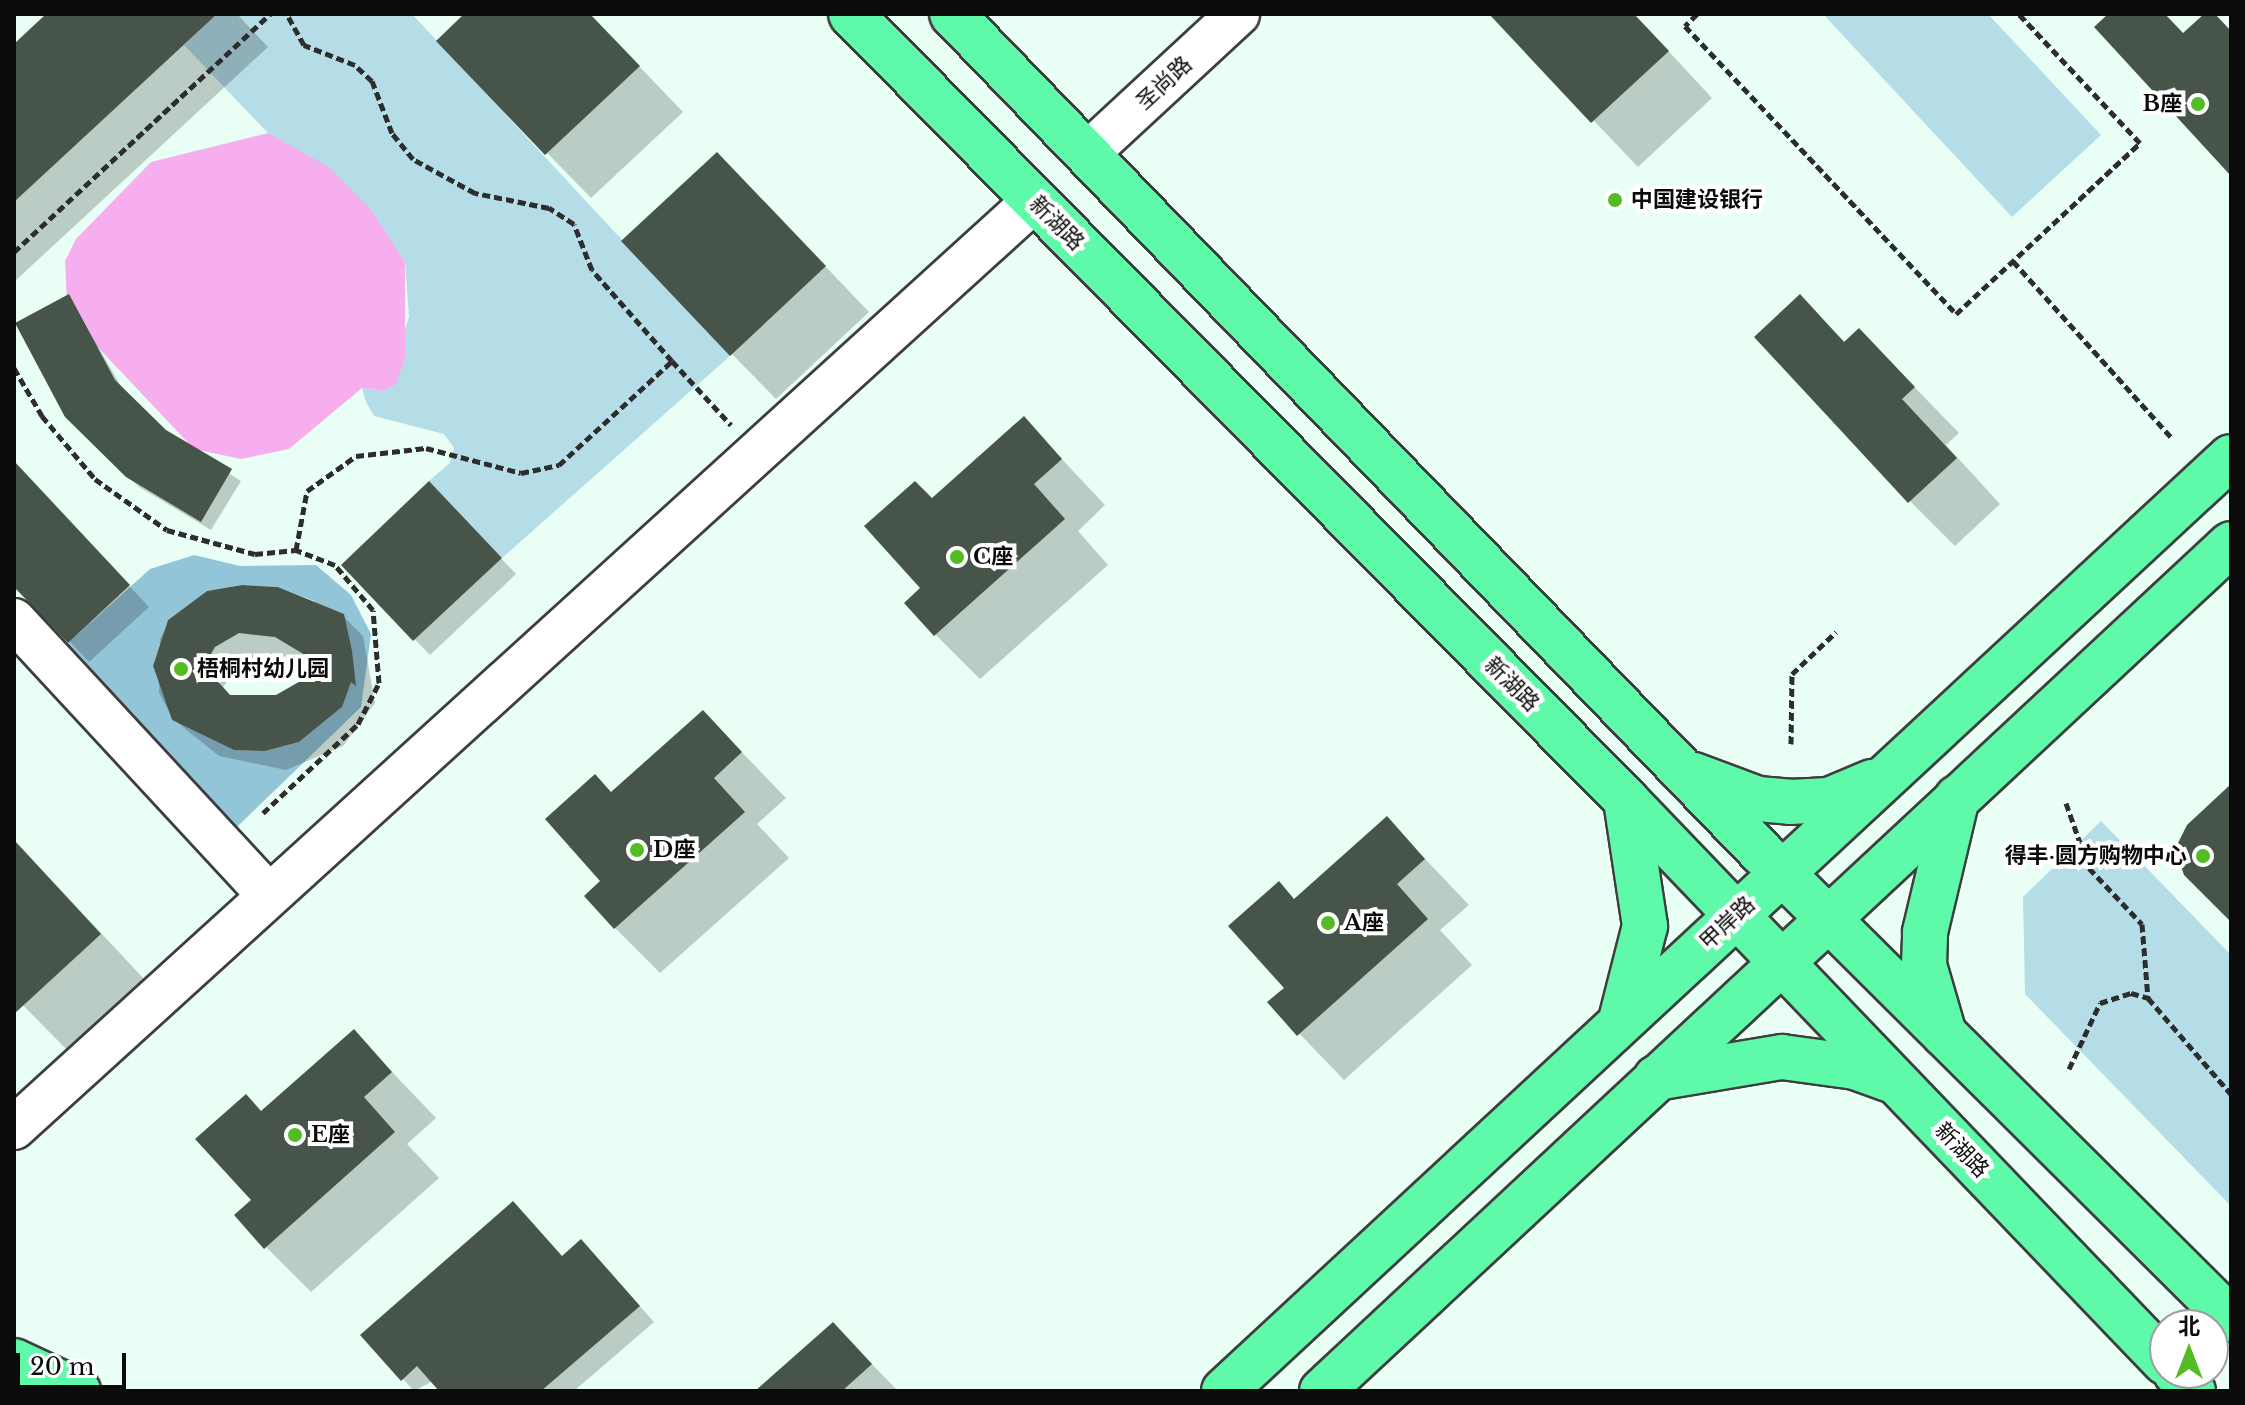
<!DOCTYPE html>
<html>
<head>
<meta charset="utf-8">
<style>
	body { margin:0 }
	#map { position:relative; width:2245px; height:1405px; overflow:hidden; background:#e9fff5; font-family:"Libre Baskerville","Noto Sans SC",serif }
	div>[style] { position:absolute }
	.green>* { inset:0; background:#b4dde8 }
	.forest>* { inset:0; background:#93c5d9 }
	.water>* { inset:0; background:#f6aeee }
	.shadow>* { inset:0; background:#0003 }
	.building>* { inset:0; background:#475449 }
	.path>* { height:5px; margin-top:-2.5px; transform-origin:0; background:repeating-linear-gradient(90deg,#2d2d2d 0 8px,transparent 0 12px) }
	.roads { filter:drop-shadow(2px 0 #3e3e3e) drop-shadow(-2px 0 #3e3e3e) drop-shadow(0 2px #3e3e3e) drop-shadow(0 -2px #3e3e3e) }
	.minor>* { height:42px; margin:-21px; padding:0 21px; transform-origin:21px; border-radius:21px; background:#fff }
	.major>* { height:44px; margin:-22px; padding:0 22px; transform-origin:22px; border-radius:22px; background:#5ff9aa }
	.dots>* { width:22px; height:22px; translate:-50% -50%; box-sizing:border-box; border:4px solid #fff; border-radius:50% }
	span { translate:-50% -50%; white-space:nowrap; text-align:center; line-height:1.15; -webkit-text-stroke:8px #fff; paint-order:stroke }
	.street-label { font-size:22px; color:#0b0b0b }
	.poi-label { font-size:22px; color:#0b0b0b; font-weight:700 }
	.right { translate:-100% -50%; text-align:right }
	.left { translate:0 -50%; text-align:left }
	.frame { position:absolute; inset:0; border:16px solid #0b0b0b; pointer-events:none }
	.north { position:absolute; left:2149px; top:1309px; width:80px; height:80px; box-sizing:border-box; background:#fff; border:2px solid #9d9d9d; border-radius:50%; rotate:0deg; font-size:22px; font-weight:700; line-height:32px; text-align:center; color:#0b0b0b }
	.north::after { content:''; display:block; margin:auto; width:28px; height:36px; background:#53bb24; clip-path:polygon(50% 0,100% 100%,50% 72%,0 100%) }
	.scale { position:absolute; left:16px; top:1353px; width:110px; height:36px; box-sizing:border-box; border:4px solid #0b0b0b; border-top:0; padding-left:10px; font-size:24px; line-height:28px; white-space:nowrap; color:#0b0b0b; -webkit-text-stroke:6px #fff; paint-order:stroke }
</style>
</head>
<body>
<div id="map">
	<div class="green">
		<div style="clip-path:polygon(217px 14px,412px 14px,730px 356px,502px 558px,429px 481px,450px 463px,454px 448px,444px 434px,374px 416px,366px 402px,362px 388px,384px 391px,409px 317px,405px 262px,372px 211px,268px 133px,184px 45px)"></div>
		<div style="clip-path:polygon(1823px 14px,1988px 14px,2101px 135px,2012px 217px)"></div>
		<div style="clip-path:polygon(2101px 821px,2231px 955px,2231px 1206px,2025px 994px,2023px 897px)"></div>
	</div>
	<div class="forest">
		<div style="clip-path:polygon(evenodd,194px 555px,240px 566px,316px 565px,351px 595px,371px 634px,361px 707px,237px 827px,67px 644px,150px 569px,194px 555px,242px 585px,278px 587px,314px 601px,335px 620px,352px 661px,342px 707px,299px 742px,265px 751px,234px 750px,172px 720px,153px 666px,168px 620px,207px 591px,242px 585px)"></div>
	</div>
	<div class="water">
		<div style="clip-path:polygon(268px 133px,329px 167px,372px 211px,405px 262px,405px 359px,396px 384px,384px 391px,362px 388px,289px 449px,241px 459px,194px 449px,91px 340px,67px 302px,65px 261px,76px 239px,151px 162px)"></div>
	</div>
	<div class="shadow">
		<div style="clip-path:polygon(49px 14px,237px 14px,268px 47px,14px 282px,14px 46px)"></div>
		<div style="clip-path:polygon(467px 14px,589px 14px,683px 112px,591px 198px,438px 41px)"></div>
		<div style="clip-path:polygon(1492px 14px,1634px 14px,1712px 98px,1638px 167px)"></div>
		<div style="clip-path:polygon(761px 199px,869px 312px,776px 399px,732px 354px)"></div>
		<div style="clip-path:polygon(69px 297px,125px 393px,165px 432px,241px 481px,211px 530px,139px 487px,67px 416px)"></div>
		<div style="clip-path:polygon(1800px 297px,1846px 343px,1859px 330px,1959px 433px,1946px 445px,2000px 504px,1955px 546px,1910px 501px)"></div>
		<div style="clip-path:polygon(1024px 419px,1105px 505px,1078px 531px,1108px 565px,980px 679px,935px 634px,923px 588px,932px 501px)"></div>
		<div style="clip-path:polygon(14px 463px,149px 607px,89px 662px,14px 583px)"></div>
		<div style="clip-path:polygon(445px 499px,516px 574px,430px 655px,343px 565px)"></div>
		<div style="clip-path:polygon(evenodd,342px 615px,363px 636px,375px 703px,343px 746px,286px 770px,219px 756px,173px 719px,159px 693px,160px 639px,170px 621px,342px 615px,297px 656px,321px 671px,276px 697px,232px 697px,223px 687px,245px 658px,297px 656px)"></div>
		<div style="clip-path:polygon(703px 712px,786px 798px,757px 824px,789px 858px,660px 973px,615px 928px,603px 881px,612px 794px)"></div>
		<div style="clip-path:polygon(1387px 819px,1469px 905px,1440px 930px,1472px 965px,1344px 1080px,1270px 1003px,1287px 988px,1295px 901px)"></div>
		<div style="clip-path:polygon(14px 840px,145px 980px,68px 1051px,14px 996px)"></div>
		<div style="clip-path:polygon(354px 1032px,436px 1118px,407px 1144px,439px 1178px,311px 1292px,266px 1247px,254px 1200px)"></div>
		<div style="clip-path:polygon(596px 1257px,654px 1322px,574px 1391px,442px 1391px,433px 1381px,414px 1391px,363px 1335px,563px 1258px)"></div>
		<div style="clip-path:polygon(833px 1324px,898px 1391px,758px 1391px)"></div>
	</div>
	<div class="building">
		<div style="clip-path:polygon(46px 14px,217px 14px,14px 202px,14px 44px)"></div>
		<div style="clip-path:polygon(464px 14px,590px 14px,640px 66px,545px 155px,436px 41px)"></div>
		<div style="clip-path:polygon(1489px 14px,1634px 14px,1669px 51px,1591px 123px)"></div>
		<div style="clip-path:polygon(2108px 14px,2165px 14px,2183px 33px,2204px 14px,2215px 14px,2231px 31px,2231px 176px,2094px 27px)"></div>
		<div style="clip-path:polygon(717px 152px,826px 266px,730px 356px,621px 241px)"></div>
		<div style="clip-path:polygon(69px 294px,115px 380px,166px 430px,232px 469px,201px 522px,126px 477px,65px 417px,15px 323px)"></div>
		<div style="clip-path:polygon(1800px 294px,1844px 342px,1859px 328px,1915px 387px,1902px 399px,1957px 458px,1908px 503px,1754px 337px)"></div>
		<div style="clip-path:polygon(1024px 416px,1062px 459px,1034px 484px,1065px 519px,934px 636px,904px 603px,920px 588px,864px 526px,915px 481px,932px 498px)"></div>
		<div style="clip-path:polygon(14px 461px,130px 585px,68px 643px,14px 587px)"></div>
		<div style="clip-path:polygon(429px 481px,502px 558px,413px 641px,341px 565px)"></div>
		<div style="clip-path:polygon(evenodd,242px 585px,278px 587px,344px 614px,352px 651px,356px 686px,351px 682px,342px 707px,299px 742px,265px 751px,234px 750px,172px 720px,153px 666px,168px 620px,207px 591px,242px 585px,239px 633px,275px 637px,325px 667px,276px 695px,230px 695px,204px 666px,215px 647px,239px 633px)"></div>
		<div style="clip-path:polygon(703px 710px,742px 752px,714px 778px,745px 812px,614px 929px,584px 896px,600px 881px,545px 819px,595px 774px,611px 792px)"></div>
		<div style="clip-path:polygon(2231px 784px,2231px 922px,2184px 875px,2175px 849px,2187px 825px)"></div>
		<div style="clip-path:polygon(1387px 816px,1425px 859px,1397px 884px,1428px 919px,1297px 1036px,1267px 1002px,1284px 988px,1228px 926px,1279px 881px,1294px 899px)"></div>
		<div style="clip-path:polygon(14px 840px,101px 934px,14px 1014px)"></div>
		<div style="clip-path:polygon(354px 1029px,392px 1072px,364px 1097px,395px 1132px,264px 1249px,234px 1215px,251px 1200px,195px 1139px,246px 1094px,261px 1111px)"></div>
		<div style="clip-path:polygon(513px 1201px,562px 1256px,581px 1239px,640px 1306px,541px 1391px,439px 1391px,417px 1366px,401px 1381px,360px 1335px)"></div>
		<div style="clip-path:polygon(833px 1322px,872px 1364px,842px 1391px,755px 1391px)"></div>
	</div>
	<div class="path">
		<div style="left:1697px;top:14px;width:17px;rotate:135deg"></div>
		<div style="left:1685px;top:26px;width:395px;rotate:46.7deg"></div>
		<div style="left:1956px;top:314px;width:251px;rotate:-42.9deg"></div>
		<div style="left:2140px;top:143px;width:177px;rotate:-133.2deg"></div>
		<div style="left:14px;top:252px;width:350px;rotate:-42.9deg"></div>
		<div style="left:2013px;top:261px;width:237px;rotate:48.1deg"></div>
		<div style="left:672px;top:361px;width:87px;rotate:47.3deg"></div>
		<div style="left:14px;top:368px;width:56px;rotate:59.7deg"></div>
		<div style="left:42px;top:416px;width:82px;rotate:49.9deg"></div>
		<div style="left:95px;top:479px;width:88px;rotate:35.3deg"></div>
		<div style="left:167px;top:530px;width:91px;rotate:15.3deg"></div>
		<div style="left:255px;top:554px;width:41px;rotate:-5.6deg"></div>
		<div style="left:296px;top:550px;width:60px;rotate:-79.4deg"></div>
		<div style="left:307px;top:491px;width:60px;rotate:-35.5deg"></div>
		<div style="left:356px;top:456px;width:70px;rotate:-6.5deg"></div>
		<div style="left:426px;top:448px;width:98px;rotate:14.7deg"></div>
		<div style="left:521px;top:473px;width:39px;rotate:-12deg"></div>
		<div style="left:559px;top:465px;width:154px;rotate:-42.6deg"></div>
		<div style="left:672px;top:361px;width:121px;rotate:-131.3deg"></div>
		<div style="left:592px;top:270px;width:49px;rotate:-111.4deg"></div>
		<div style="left:574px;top:224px;width:30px;rotate:-147deg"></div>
		<div style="left:549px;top:208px;width:76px;rotate:-168.5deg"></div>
		<div style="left:475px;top:193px;width:71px;rotate:-151.3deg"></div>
		<div style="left:413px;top:159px;width:33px;rotate:-129deg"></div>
		<div style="left:392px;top:133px;width:56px;rotate:-111deg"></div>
		<div style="left:372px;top:81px;width:23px;rotate:-137deg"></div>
		<div style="left:355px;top:65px;width:55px;rotate:-158.6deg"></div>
		<div style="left:304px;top:45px;width:35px;rotate:-119deg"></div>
		<div style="left:1791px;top:744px;width:70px;rotate:-89.2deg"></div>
		<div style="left:1792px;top:674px;width:61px;rotate:-43.7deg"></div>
		<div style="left:2066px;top:803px;width:69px;rotate:70.5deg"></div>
		<div style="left:2089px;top:868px;width:77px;rotate:46.6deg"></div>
		<div style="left:2142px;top:924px;width:74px;rotate:85.4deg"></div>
		<div style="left:2148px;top:998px;width:127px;rotate:49.2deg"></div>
		<div style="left:263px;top:813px;width:130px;rotate:-43.1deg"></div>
		<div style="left:358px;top:724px;width:46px;rotate:-62.9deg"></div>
		<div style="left:379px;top:683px;width:73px;rotate:-94.7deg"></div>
		<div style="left:373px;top:610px;width:59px;rotate:-130.2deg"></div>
		<div style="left:335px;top:565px;width:42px;rotate:-159deg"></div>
		<div style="left:2069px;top:1069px;width:73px;rotate:-64.8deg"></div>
		<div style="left:2100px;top:1003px;width:33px;rotate:-18deg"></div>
		<div style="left:2131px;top:993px;width:18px;rotate:16deg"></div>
	</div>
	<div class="roads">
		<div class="minor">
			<div style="left:1090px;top:151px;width:202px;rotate:-42.8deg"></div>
			<div style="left:14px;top:620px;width:375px;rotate:47.2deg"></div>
			<div style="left:14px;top:1128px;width:1380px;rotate:-42.27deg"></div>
		</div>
		<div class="major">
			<div style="left:851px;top:14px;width:1104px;rotate:45.4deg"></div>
			<div style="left:1626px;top:800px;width:779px;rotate:46.2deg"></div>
			<div style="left:952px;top:14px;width:1165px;rotate:46.01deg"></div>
			<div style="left:1761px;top:852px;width:663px;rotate:44.82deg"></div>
			<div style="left:1694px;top:775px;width:68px;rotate:20.6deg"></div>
			<div style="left:1758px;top:799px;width:32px;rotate:5deg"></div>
			<div style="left:1790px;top:802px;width:39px;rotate:-3deg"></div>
			<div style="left:1829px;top:800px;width:47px;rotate:-22.7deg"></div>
			<div style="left:1621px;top:1020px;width:97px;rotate:-75.7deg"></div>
			<div style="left:1645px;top:926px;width:127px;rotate:-98.6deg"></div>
			<div style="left:1944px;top:1034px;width:72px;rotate:-106.2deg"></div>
			<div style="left:1924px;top:965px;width:33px;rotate:-88deg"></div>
			<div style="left:1925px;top:932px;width:138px;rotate:-76.6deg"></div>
			<div style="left:1656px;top:1078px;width:128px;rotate:-9.5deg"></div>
			<div style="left:1782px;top:1057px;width:74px;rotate:7.8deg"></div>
			<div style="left:1855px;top:1067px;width:37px;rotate:20deg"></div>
			<div style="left:14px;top:1361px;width:71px;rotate:25.1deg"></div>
			<div style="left:2176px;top:1373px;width:25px;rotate:47deg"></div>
			<div style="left:1224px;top:1391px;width:1373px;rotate:-42.85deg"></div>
			<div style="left:1322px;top:1391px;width:1242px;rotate:-42.98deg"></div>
		</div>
	</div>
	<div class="dots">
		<div style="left:2198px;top:104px;background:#53bb24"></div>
		<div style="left:1615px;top:200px;background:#53bb24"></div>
		<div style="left:957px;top:557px;background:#53bb24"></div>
		<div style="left:181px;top:669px;background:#53bb24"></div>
		<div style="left:637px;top:850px;background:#53bb24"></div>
		<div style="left:2203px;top:856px;background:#53bb24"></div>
		<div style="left:1328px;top:923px;background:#53bb24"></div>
		<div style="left:295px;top:1135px;background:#53bb24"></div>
	</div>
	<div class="street-label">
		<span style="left:1164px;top:83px;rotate:-43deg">圣尚路</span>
		<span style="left:1057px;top:223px;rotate:45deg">新湖路</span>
		<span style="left:1512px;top:684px;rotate:45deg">新湖路</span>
		<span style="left:1727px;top:923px;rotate:-43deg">甲岸路</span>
		<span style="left:1962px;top:1150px;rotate:46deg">新湖路</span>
	</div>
	<div class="poi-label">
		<span class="right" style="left:2182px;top:104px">B座</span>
		<span class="left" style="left:1631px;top:200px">中国建设银行</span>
		<span class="left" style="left:973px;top:557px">C座</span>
		<span class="left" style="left:197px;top:669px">梧桐村幼儿园</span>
		<span class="left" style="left:653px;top:850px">D座</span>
		<span class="right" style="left:2187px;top:856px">得丰·圆方购物中心</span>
		<span class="left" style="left:1344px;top:923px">A座</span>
		<span class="left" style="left:311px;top:1135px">E座</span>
	</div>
	<div class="frame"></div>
	<div class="north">北</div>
	<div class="scale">20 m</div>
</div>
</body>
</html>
